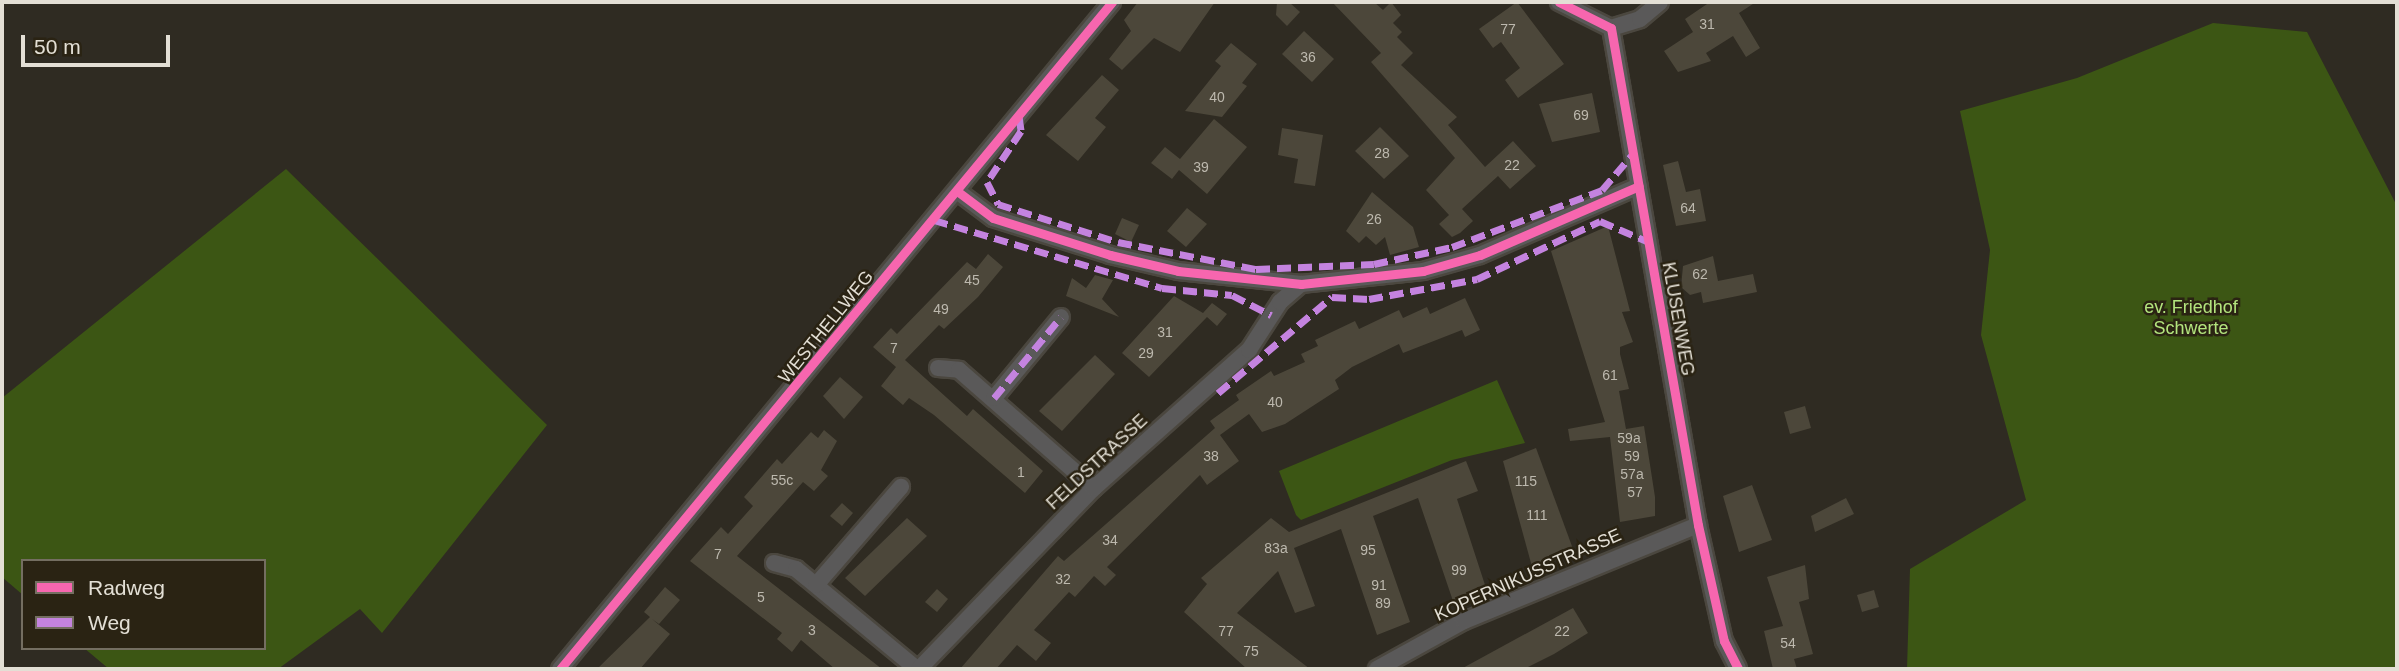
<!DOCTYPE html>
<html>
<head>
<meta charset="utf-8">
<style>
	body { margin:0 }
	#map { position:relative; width:2399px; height:671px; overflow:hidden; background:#2f2b22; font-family:Arial,sans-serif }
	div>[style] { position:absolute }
	.green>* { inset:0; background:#3c5614 }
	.building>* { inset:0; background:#4c473a }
	.roads { filter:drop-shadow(2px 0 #4b473f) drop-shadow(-2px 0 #4b473f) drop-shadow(0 2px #4b473f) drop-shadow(0 -2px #4b473f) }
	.minor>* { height:16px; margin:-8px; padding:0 8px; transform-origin:8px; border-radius:8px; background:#5a5959 }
	.quiet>* { height:7px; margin-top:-3.5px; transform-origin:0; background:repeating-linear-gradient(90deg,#c483df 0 14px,transparent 0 21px) }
	.cycleway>* { height:9px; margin:-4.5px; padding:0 4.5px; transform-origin:4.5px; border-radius:4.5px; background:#f766af }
	span { translate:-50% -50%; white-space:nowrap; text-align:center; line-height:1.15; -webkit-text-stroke:5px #2a2313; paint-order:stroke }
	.number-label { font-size:14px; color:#bdb9ae }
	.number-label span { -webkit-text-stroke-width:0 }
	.park-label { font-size:18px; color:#b3e47d }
	.street-label { font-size:18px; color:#e3dfd5 }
	.frame { position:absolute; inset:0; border:4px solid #e3dfd5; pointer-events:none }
	.legend { position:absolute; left:21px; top:559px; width:245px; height:91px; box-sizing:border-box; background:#2a2313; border:2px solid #746e61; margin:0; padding:9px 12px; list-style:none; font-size:21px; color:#e3dfd5 }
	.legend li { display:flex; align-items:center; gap:14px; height:35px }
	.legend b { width:35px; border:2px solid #746e61 }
	.scale { position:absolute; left:21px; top:35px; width:149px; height:32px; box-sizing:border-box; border:4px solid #e3dfd5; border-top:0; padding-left:9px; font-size:21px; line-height:24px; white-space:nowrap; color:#e3dfd5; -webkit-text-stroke:5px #2a2313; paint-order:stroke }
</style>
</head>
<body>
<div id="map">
	<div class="green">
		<div style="clip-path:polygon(2213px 23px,2307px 32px,2397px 206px,2397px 669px,1907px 669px,1910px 569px,2026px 500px,1981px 335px,1990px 250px,1960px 111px,2077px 78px)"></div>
		<div style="clip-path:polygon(286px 169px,547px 425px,382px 633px,360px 609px,278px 669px,109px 669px,84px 648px,264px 648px,264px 561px,23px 561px,23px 595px,2px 577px,2px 398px)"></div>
		<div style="clip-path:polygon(1497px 380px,1525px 443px,1452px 460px,1301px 520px,1296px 515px,1279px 471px)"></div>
	</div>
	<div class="building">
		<div style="clip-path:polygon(1138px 2px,1215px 2px,1180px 52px,1154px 38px,1122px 70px,1109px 59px,1131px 31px,1124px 20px)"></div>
		<div style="clip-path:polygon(1277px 2px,1289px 2px,1300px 12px,1287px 26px,1276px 15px)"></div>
		<div style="clip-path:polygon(1332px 2px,1374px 2px,1383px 10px,1391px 2px,1401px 15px,1393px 23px,1402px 32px,1397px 37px,1413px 53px,1401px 65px,1457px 117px,1448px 125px,1485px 167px,1513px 141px,1536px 166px,1510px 189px,1498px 176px,1462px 209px,1473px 221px,1460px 233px,1452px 237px,1439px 224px,1449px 215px,1426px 190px,1455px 158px,1371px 62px,1381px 53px)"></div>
		<div style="clip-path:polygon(1517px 2px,1564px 64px,1518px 98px,1505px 80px,1520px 68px,1501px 42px,1493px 48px,1479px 29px)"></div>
		<div style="clip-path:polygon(1710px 2px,1756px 2px,1739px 13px,1760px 48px,1746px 57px,1733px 36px,1706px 53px,1711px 61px,1678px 72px,1664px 51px,1693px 32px,1685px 19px)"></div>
		<div style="clip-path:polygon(1304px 31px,1334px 59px,1312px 82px,1282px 54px)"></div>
		<div style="clip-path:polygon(1231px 43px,1257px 64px,1242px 83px,1247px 86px,1222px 117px,1185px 111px,1221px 66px,1215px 61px)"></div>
		<div style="clip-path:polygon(1102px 75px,1119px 90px,1095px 118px,1106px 127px,1078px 161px,1046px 135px)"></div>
		<div style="clip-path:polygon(1592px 93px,1600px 132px,1552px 142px,1539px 104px)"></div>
		<div style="clip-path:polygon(1214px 119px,1247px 147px,1207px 194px,1179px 170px,1172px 179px,1151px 163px,1165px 147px,1180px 159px)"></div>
		<div style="clip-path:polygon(1380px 127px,1409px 156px,1384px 179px,1355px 151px)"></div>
		<div style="clip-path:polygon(1282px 128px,1323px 135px,1315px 186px,1294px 183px,1298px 159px,1278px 155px)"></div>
		<div style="clip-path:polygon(1678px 161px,1686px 192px,1700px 189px,1706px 221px,1676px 226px,1663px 165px)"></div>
		<div style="clip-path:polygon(1372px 192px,1413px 227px,1419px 247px,1390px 255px,1385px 237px,1376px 245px,1366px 236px,1359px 243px,1346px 231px)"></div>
		<div style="clip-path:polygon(1187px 208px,1207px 224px,1186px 247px,1167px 231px)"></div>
		<div style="clip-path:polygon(1122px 218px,1139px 225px,1131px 242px,1115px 234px)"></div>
		<div style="clip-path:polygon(1608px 226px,1630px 311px,1622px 312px,1633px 342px,1620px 347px,1620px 354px,1629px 389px,1619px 391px,1626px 429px,1644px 426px,1655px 497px,1655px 516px,1620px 522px,1610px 437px,1570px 441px,1568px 429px,1605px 422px,1551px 251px)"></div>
		<div style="clip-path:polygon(988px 254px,1003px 267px,978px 297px,944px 329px,939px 325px,905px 360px,967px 416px,973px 409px,1043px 471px,1025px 493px,934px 415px,909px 398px,903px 405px,881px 386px,896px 367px,873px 347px,891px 328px,897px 334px,967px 262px,976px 269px)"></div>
		<div style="clip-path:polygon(1713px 256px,1718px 281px,1753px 274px,1757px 292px,1703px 303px,1701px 292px,1690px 295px,1681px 287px,1683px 266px)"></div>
		<div style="clip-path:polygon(1095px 275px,1113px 280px,1102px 299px,1119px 317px,1066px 296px,1072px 278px,1086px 288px)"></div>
		<div style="clip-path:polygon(1174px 296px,1203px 313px,1212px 303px,1227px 314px,1217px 326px,1207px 317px,1149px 377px,1122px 353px)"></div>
		<div style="clip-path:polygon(1465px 298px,1480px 330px,1465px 337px,1462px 330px,1403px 353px,1399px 344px,1352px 367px,1335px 380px,1339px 389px,1285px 424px,1262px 432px,1249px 414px,1220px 435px,1239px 461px,1207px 485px,1200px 475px,1107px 567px,1116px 575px,1105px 586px,1094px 576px,1075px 597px,1069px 592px,1034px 630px,1051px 643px,1036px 661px,1017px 645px,996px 669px,960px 669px,1058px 556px,1064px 561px,1215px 428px,1210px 421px,1239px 400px,1236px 395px,1271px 371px,1274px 376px,1305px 362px,1301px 354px,1318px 346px,1315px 340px,1355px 321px,1359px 329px,1399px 310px,1403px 318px,1427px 307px,1430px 314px)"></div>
		<div style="clip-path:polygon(1095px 355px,1115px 374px,1062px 431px,1039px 411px)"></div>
		<div style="clip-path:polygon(840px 377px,863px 397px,844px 419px,823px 396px)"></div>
		<div style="clip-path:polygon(1805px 406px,1811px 428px,1790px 434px,1784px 412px)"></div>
		<div style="clip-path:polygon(824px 430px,837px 441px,821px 470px,828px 476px,814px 491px,803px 482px,737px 556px,882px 669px,835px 669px,801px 640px,792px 652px,777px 639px,782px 633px,690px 561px,721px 527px,728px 534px,753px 506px,744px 497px,777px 459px,782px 464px,811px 432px,818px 438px)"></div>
		<div style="clip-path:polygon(1536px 448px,1573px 549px,1534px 574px,1503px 461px)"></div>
		<div style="clip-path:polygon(1466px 461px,1478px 491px,1457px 499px,1486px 588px,1453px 601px,1418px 498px,1373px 516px,1410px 622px,1377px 635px,1341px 529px,1294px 548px,1315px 606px,1295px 613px,1278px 571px,1237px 613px,1310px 669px,1247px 669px,1184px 612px,1207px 584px,1201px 578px,1271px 518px,1289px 532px)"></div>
		<div style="clip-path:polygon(1752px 485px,1772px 540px,1739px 552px,1723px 496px)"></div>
		<div style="clip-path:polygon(1846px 498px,1854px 514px,1815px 532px,1811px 516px)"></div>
		<div style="clip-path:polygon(842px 503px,853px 513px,842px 526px,830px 516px)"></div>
		<div style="clip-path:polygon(907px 518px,927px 536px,865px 596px,845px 578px)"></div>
		<div style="clip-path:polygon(1805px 565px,1809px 599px,1799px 602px,1813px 654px,1794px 659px,1797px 669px,1773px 669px,1764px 631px,1783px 626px,1767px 577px)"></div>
		<div style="clip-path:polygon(665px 587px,680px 600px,659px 624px,652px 619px,670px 634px,640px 669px,597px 669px,650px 617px,644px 612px)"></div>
		<div style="clip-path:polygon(937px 589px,948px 599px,937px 612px,925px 602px)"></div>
		<div style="clip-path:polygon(1874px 590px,1879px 607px,1862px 612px,1857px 595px)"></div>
		<div style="clip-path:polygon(1573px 608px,1588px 633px,1554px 654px,1524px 669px,1461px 669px)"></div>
	</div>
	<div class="roads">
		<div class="minor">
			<div style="left:1559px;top:2px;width:58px;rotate:26.6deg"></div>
			<div style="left:1611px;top:28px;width:505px;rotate:80.07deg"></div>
			<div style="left:1698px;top:525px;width:119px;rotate:77.4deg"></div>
			<div style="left:1724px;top:641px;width:31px;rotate:63deg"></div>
			<div style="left:1611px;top:28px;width:30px;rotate:-17deg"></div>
			<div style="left:1640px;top:19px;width:26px;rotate:-40deg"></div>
			<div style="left:957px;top:191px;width:45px;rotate:36.9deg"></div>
			<div style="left:993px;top:218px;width:123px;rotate:17.5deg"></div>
			<div style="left:1110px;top:255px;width:70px;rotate:13.2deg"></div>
			<div style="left:1178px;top:271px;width:124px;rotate:6deg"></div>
			<div style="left:1301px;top:284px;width:123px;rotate:-6.1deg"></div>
			<div style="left:1423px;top:271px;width:59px;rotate:-15.7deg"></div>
			<div style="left:1480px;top:255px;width:173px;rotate:-23.5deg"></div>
			<div style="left:938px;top:368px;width:21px;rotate:5deg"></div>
			<div style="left:959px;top:370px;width:179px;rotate:41.2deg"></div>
			<div style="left:994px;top:398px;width:105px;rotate:-50.4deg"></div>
			<div style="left:774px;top:563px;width:23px;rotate:15deg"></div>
			<div style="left:796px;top:569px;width:157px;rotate:39.6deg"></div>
			<div style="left:816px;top:585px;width:130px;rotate:-49.1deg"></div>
			<div style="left:560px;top:669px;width:866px;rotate:-50.39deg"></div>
			<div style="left:919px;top:669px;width:252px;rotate:-46deg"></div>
			<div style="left:1094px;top:488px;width:208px;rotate:-41.7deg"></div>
			<div style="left:1249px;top:350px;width:57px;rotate:-57.1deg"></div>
			<div style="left:1280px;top:302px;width:28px;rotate:-41deg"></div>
			<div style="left:1377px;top:669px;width:99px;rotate:-28.9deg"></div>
			<div style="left:1464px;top:621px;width:253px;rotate:-22.3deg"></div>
		</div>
	</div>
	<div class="quiet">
		<div style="left:1019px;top:116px;width:15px;rotate:82deg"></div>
		<div style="left:1021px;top:131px;width:61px;rotate:123.7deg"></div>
		<div style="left:987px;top:182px;width:25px;rotate:63deg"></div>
		<div style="left:998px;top:204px;width:126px;rotate:17.6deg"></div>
		<div style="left:1118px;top:242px;width:141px;rotate:11.1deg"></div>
		<div style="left:1256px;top:269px;width:118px;rotate:-2.4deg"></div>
		<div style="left:1374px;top:264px;width:80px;rotate:-12.3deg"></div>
		<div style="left:1452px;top:247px;width:160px;rotate:-20.8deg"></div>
		<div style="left:1602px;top:190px;width:46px;rotate:-49.4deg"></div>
		<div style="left:934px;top:220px;width:238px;rotate:16.6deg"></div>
		<div style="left:1162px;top:288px;width:70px;rotate:5.7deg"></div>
		<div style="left:1232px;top:295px;width:44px;rotate:27.1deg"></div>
		<div style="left:1218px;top:393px;width:149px;rotate:-40.1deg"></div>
		<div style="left:1332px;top:297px;width:37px;rotate:3deg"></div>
		<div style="left:1369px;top:299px;width:110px;rotate:-10.5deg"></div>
		<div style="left:1477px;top:279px;width:136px;rotate:-25.2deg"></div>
		<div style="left:1600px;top:221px;width:53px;rotate:23.2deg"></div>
		<div style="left:994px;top:398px;width:105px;rotate:-50.4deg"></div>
	</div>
	<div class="cycleway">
		<div style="left:1559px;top:2px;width:58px;rotate:26.6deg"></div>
		<div style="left:1611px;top:28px;width:505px;rotate:80.07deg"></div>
		<div style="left:1698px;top:525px;width:119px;rotate:77.4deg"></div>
		<div style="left:1724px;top:641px;width:31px;rotate:63deg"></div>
		<div style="left:957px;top:191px;width:45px;rotate:36.9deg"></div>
		<div style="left:993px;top:218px;width:123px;rotate:17.5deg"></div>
		<div style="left:1110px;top:255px;width:70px;rotate:13.2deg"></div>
		<div style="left:1178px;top:271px;width:124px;rotate:6deg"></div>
		<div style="left:1301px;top:284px;width:123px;rotate:-6.1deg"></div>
		<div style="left:1423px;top:271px;width:59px;rotate:-15.7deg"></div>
		<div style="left:1480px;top:255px;width:173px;rotate:-23.5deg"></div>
		<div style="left:560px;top:669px;width:866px;rotate:-50.39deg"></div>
	</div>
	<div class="number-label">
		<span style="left:1707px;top:24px">31</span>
		<span style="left:1508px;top:29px">77</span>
		<span style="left:1308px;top:57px">36</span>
		<span style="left:1217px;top:97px">40</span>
		<span style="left:1581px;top:115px">69</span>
		<span style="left:1382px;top:153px">28</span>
		<span style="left:1512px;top:165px">22</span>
		<span style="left:1201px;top:167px">39</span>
		<span style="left:1688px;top:208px">64</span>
		<span style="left:1374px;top:219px">26</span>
		<span style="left:1700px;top:274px">62</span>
		<span style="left:972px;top:280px">45</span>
		<span style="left:941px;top:309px">49</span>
		<span style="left:1165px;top:332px">31</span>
		<span style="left:894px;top:348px">7</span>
		<span style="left:1146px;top:353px">29</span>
		<span style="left:1610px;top:375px">61</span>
		<span style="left:1275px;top:402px">40</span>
		<span style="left:1629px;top:438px">59a</span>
		<span style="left:1211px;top:456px">38</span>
		<span style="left:1632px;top:456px">59</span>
		<span style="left:1021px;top:472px">1</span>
		<span style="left:1632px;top:474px">57a</span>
		<span style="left:782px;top:480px">55c</span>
		<span style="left:1526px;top:481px">115</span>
		<span style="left:1635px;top:492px">57</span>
		<span style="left:1537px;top:515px">111</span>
		<span style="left:1110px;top:540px">34</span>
		<span style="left:1276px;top:548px">83a</span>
		<span style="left:1368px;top:550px">95</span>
		<span style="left:718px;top:554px">7</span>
		<span style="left:1459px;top:570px">99</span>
		<span style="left:1063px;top:579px">32</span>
		<span style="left:1379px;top:585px">91</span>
		<span style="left:761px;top:597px">5</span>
		<span style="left:1383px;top:603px">89</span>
		<span style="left:812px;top:630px">3</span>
		<span style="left:1226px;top:631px">77</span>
		<span style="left:1562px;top:631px">22</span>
		<span style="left:1788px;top:643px">54</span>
		<span style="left:1251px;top:651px">75</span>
	</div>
	<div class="park-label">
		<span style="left:2191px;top:318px">ev. Friedhof<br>Schwerte</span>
	</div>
	<div class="street-label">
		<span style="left:1678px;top:319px;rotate:80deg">KLUSENWEG</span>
		<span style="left:826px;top:327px;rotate:-51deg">WESTHELLWEG</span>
		<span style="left:1097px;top:462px;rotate:-43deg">FELDSTRASSE</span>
		<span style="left:1528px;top:575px;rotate:-24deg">KOPERNIKUSSTRASSE</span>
	</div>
	<div class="frame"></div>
	<ul class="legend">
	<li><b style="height:9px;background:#f766af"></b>Radweg</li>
	<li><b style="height:9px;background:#c483df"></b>Weg</li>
	</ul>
	<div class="scale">50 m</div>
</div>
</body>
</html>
